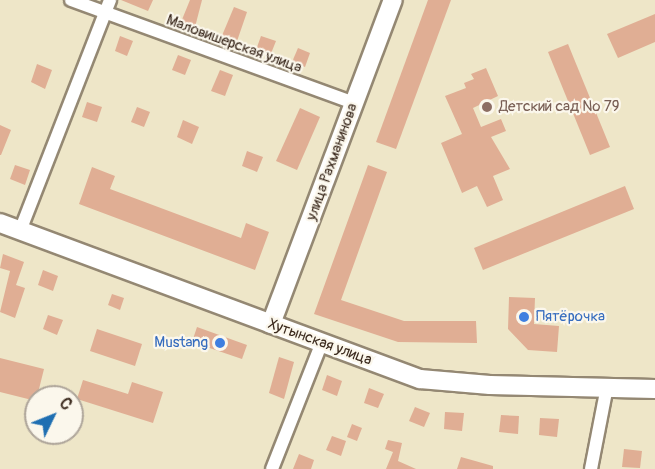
<!DOCTYPE html>
<html>
<head>
<meta charset="utf-8">
<style>
	body { margin:0 }
	#map { position:relative; width:655px; height:469px; overflow:hidden; background:#eee6c8; font-family:Pangolin,sans-serif }
	div>[style] { position:absolute }
	.building>* { inset:0; background:#e0ae94 }
	.roads { filter:drop-shadow(2px 0 #948873) drop-shadow(-2px 0 #948873) drop-shadow(0 2px #948873) drop-shadow(0 -2px #948873) }
	.street>* { height:12px; margin:-6px; padding:0 6px; transform-origin:6px; border-radius:6px; background:#fff }
	.secondary>* { height:18px; margin:-9px; padding:0 9px; transform-origin:9px; border-radius:9px; background:#fff }
	.dots>* { width:16px; height:16px; translate:-50% -50%; box-sizing:border-box; border:3px solid #fbf7ec; border-radius:50% }
	span { translate:-50% -50%; white-space:nowrap; text-align:center; line-height:1.15; -webkit-text-stroke:4.5px #fbf7ec; paint-order:stroke }
	.street-label { font-size:15px; color:#3b2a1e }
	.education-label { font-size:15px; color:#785e54 }
	.left { translate:0 -50%; text-align:left }
	.shop-label { font-size:15px; color:#366cbe }
	.right { translate:-100% -50%; text-align:right }
	.north { position:absolute; left:24px; top:385px; width:60px; height:60px; box-sizing:border-box; background:#fbf7ec; border:2px solid #aea59a; border-radius:50%; rotate:47deg; font-size:16px; font-weight:700; line-height:24px; text-align:center; color:#3b2a1e }
	.north::after { content:''; display:block; margin:auto; width:21px; height:27px; background:#1f6fb2; clip-path:polygon(50% 0,100% 100%,50% 72%,0 100%) }
</style>
</head>
<body>
<div id="map">
	<div class="building">
		<div style="clip-path:polygon(121px 0,153px 0,148px 11px)"></div>
		<div style="clip-path:polygon(190px 0,202px 0,195px 27px,181px 22px)"></div>
		<div style="clip-path:polygon(428px 0,451px 0,396px 149px,376px 142px)"></div>
		<div style="clip-path:polygon(234px 7px,247px 12px,236px 44px,221px 38px)"></div>
		<div style="clip-path:polygon(655px 14px,655px 42px,618px 58px,607px 34px)"></div>
		<div style="clip-path:polygon(120px 36px,133px 41px,127px 56px,115px 51px)"></div>
		<div style="clip-path:polygon(261px 36px,276px 41px,270px 56px,256px 50px)"></div>
		<div style="clip-path:polygon(568px 44px,610px 147px,590px 155px,548px 52px)"></div>
		<div style="clip-path:polygon(298px 48px,310px 53px,305px 67px,292px 62px)"></div>
		<div style="clip-path:polygon(178px 55px,191px 60px,185px 75px,172px 70px)"></div>
		<div style="clip-path:polygon(37px 64px,52px 70px,45px 89px,31px 82px)"></div>
		<div style="clip-path:polygon(486px 68px,498px 96px,473px 108px,481px 127px,501px 119px,506px 131px,491px 137px,510px 169px,493px 176px,503px 200px,487px 207px,477px 186px,462px 193px,441px 143px,462px 134px,445px 96px,466px 88px,464px 83px,474px 79px,471px 74px)"></div>
		<div style="clip-path:polygon(220px 70px,233px 75px,225px 96px,211px 91px)"></div>
		<div style="clip-path:polygon(87px 102px,102px 107px,97px 122px,82px 117px)"></div>
		<div style="clip-path:polygon(137px 107px,150px 112px,144px 127px,131px 122px)"></div>
		<div style="clip-path:polygon(300px 108px,320px 117px,297px 170px,276px 161px)"></div>
		<div style="clip-path:polygon(183px 120px,199px 127px,192px 144px,177px 137px)"></div>
		<div style="clip-path:polygon(0 125px,11px 130px,1px 155px,0 155px)"></div>
		<div style="clip-path:polygon(247px 151px,263px 157px,257px 172px,242px 166px)"></div>
		<div style="clip-path:polygon(15px 165px,30px 170px,25px 185px,10px 179px)"></div>
		<div style="clip-path:polygon(368px 165px,387px 172px,341px 300px,404px 321px,476px 321px,477px 343px,398px 342px,314px 314px)"></div>
		<div style="clip-path:polygon(92px 167px,115px 176px,110px 189px,241px 238px,246px 223px,269px 232px,255px 270px,79px 204px)"></div>
		<div style="clip-path:polygon(625px 186px,634px 209px,483px 270px,474px 248px)"></div>
		<div style="clip-path:polygon(3px 254px,24px 262px,16px 285px,25px 288px,15px 318px,0 312px,10px 271px,0 268px)"></div>
		<div style="clip-path:polygon(43px 270px,58px 276px,53px 291px,38px 285px)"></div>
		<div style="clip-path:polygon(112px 294px,124px 298px,120px 310px,108px 305px)"></div>
		<div style="clip-path:polygon(509px 297px,535px 298px,534px 324px,559px 326px,557px 352px,528px 350px,508px 329px)"></div>
		<div style="clip-path:polygon(48px 315px,63px 320px,57px 335px,43px 329px)"></div>
		<div style="clip-path:polygon(197px 327px,247px 345px,242px 359px,192px 342px)"></div>
		<div style="clip-path:polygon(97px 329px,142px 344px,135px 366px,90px 351px)"></div>
		<div style="clip-path:polygon(279px 357px,294px 362px,284px 399px,269px 393px)"></div>
		<div style="clip-path:polygon(0 358px,44px 369px,36px 401px,0 392px)"></div>
		<div style="clip-path:polygon(327px 375px,342px 381px,337px 396px,322px 390px)"></div>
		<div style="clip-path:polygon(83px 380px,128px 394px,132px 382px,163px 392px,153px 423px,77px 399px)"></div>
		<div style="clip-path:polygon(369px 388px,384px 394px,378px 408px,364px 403px)"></div>
		<div style="clip-path:polygon(415px 407px,430px 413px,424px 427px,409px 421px)"></div>
		<div style="clip-path:polygon(445px 412px,464px 413px,462px 431px,444px 429px)"></div>
		<div style="clip-path:polygon(501px 415px,519px 416px,518px 434px,499px 432px)"></div>
		<div style="clip-path:polygon(540px 418px,559px 419px,557px 437px,539px 435px)"></div>
		<div style="clip-path:polygon(352px 424px,362px 428px,357px 441px,347px 437px)"></div>
		<div style="clip-path:polygon(332px 436px,346px 441px,341px 456px,326px 450px)"></div>
		<div style="clip-path:polygon(388px 440px,402px 443px,398px 461px,416px 469px,386px 469px,393px 452px,385px 449px)"></div>
		<div style="clip-path:polygon(624px 449px,642px 451px,640px 468px,622px 467px)"></div>
		<div style="clip-path:polygon(299px 454px,314px 460px,311px 469px,293px 469px)"></div>
		<div style="clip-path:polygon(461px 457px,493px 466px,493px 469px,457px 469px)"></div>
	</div>
	<div class="roads">
		<div class="street">
			<div style="left:71px;top:0;width:301px;rotate:20deg"></div>
			<div style="left:20px;top:231px;width:248px;rotate:-68.7deg"></div>
			<div style="left:272px;top:469px;width:136px;rotate:-68.5deg"></div>
			<div style="left:591px;top:469px;width:84px;rotate:-79deg"></div>
		</div>
		<div class="secondary">
			<div style="left:0;top:223px;width:448px;rotate:20.4deg"></div>
			<div style="left:420px;top:379px;width:70px;rotate:4.9deg"></div>
			<div style="left:490px;top:385px;width:165px;rotate:1.4deg"></div>
			<div style="left:271px;top:324px;width:346px;rotate:-69.4deg"></div>
		</div>
	</div>
	<div class="dots">
		<div style="left:487px;top:107px;background:#8d6e63"></div>
		<div style="left:524px;top:317px;background:#3f7fe0"></div>
		<div style="left:220px;top:343px;background:#3f7fe0"></div>
	</div>
	<div class="street-label">
		<span style="left:234px;top:44px;rotate:20deg">Маловишерская улица</span>
		<span style="left:332px;top:162px;rotate:-70deg">улица Рахманинова</span>
		<span style="left:320px;top:342px;rotate:20deg">Хутынская улица</span>
	</div>
	<div class="education-label">
		<span class="left" style="left:499px;top:107px">Детский сад № 79</span>
	</div>
	<div class="shop-label">
		<span class="left" style="left:536px;top:317px">Пятёрочка</span>
		<span class="right" style="left:208px;top:343px">Mustang</span>
	</div>
	<div class="north">С</div>
</div>
</body>
</html>
